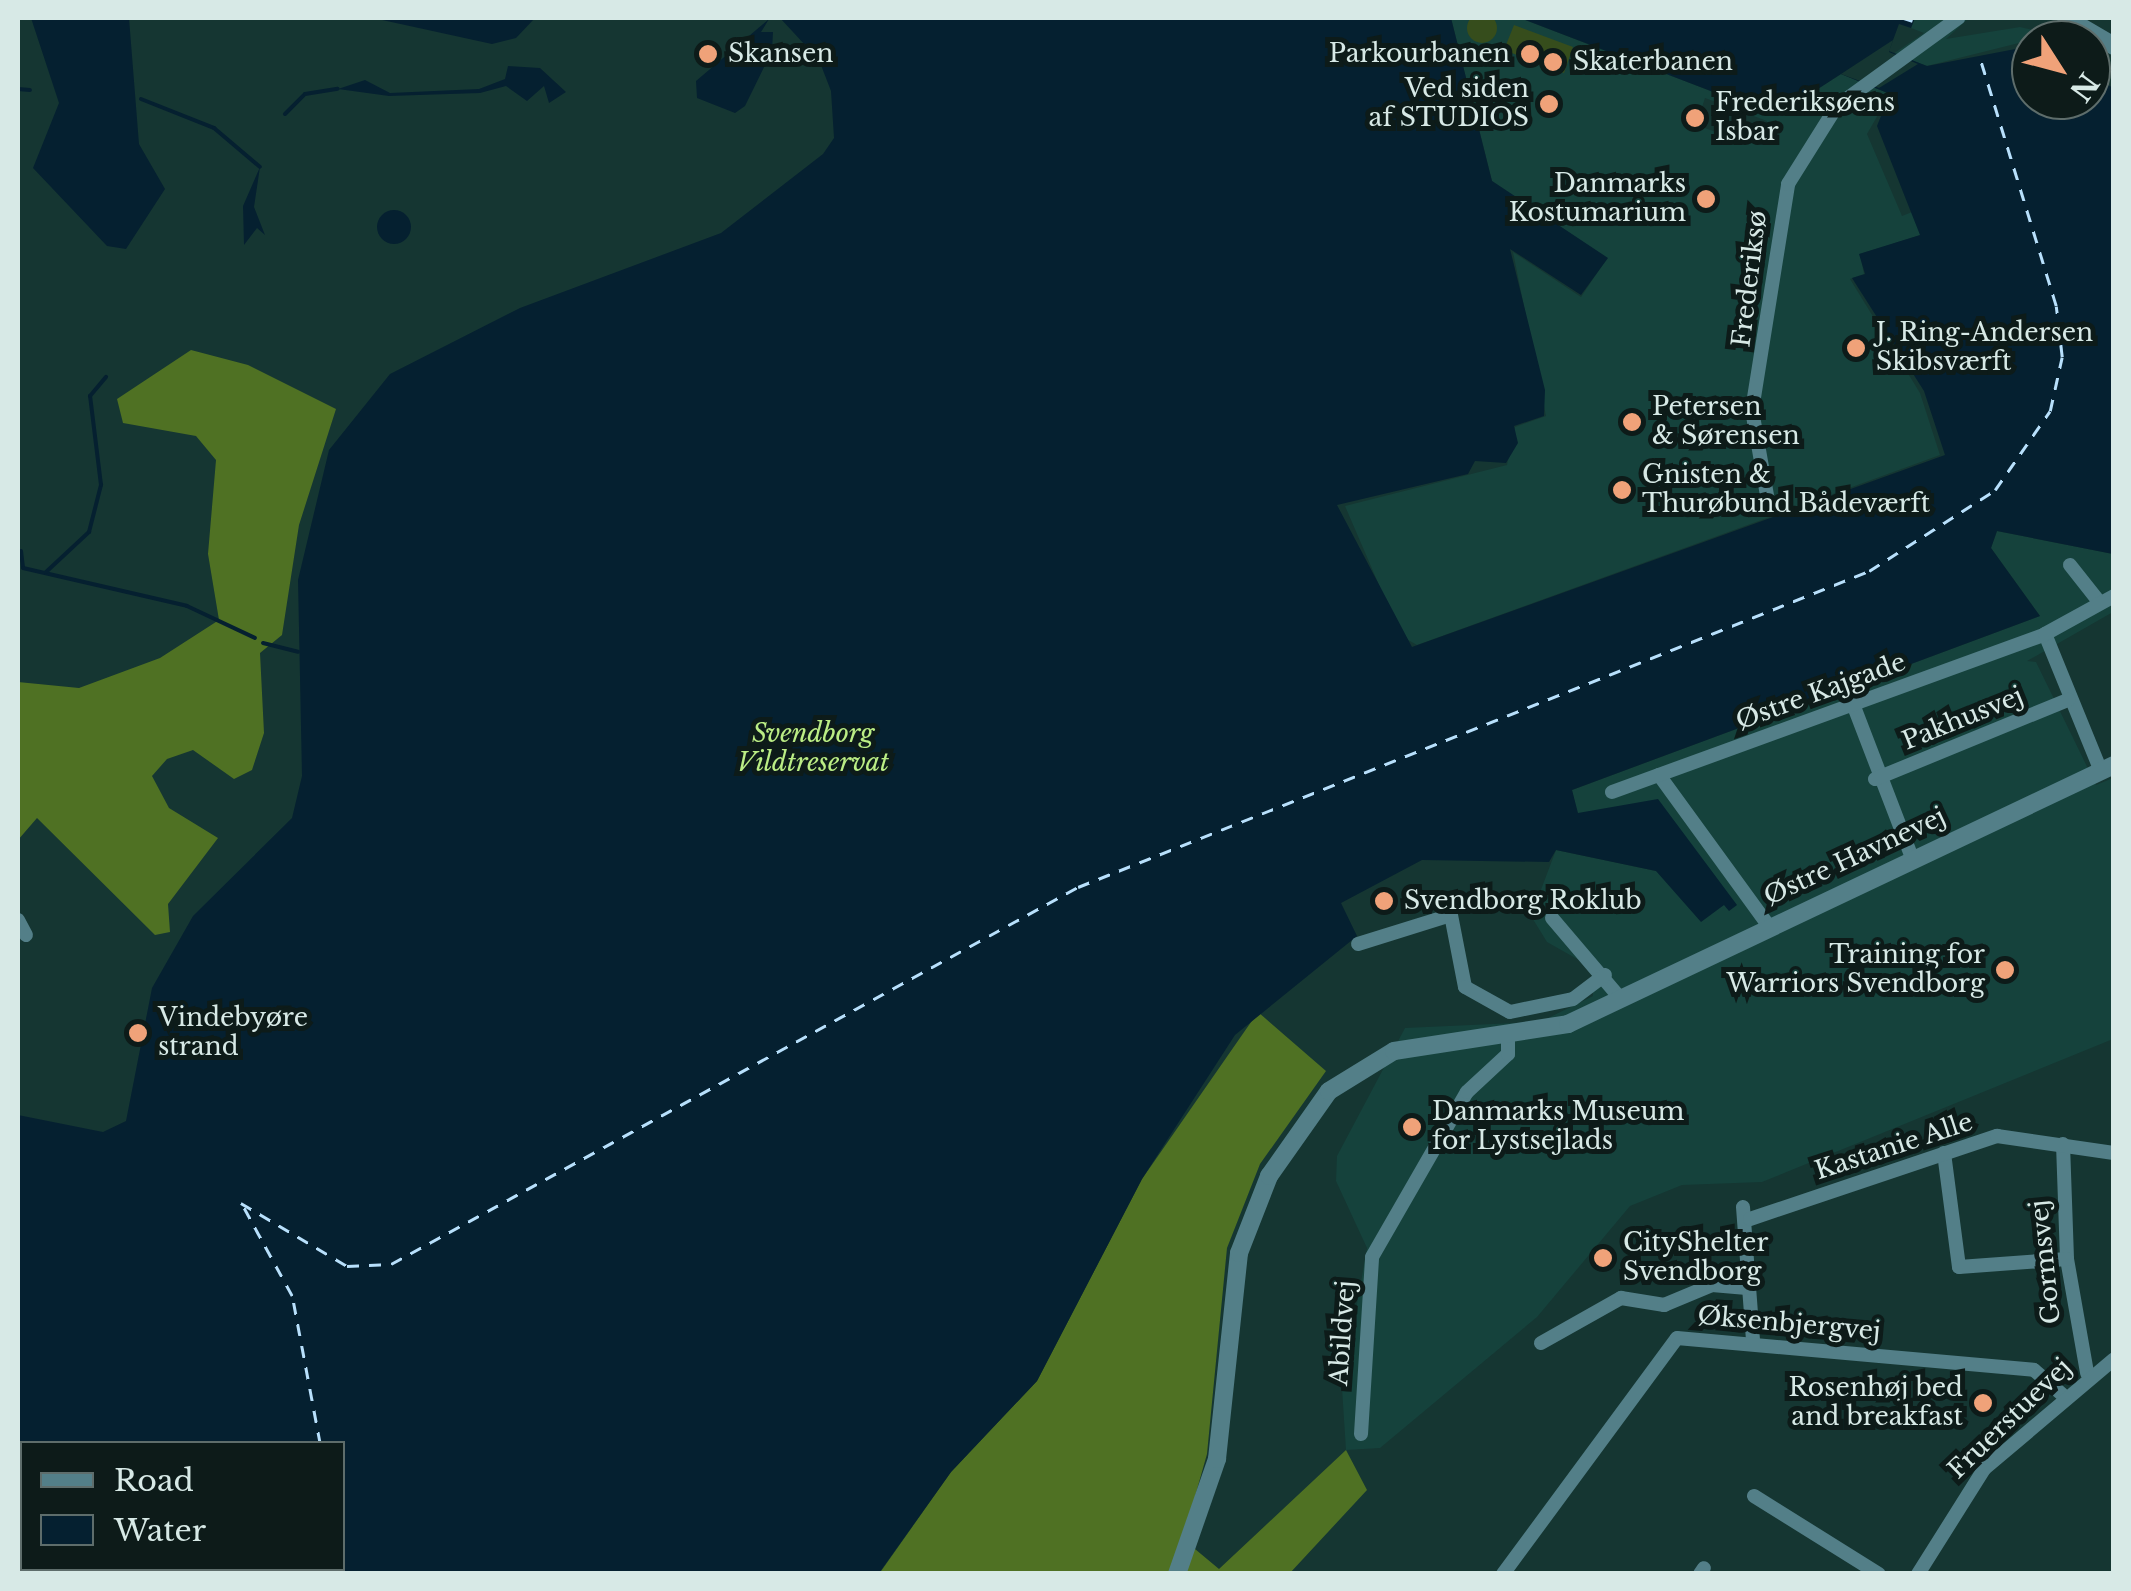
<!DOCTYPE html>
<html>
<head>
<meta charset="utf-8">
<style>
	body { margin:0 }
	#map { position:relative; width:2131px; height:1591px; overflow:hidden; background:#153632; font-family:"Libre Baskerville",serif }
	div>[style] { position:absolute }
	.built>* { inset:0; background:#15423c }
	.green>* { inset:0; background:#364d1c }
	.round { border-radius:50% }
	.forest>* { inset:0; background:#4f7123 }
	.water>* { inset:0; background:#052030 }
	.pier>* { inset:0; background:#153632 }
	.stream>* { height:4px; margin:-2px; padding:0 2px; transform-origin:2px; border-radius:2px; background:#052030 }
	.ferry>* { height:2.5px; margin-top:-1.25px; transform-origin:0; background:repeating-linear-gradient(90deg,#b8e0fc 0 12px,transparent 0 22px) }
	.minor>* { height:14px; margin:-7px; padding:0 7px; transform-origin:7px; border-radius:7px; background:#537f88 }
	.tertiary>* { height:18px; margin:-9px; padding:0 9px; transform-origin:9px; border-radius:9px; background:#537f88 }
	.dots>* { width:28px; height:28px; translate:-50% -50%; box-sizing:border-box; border:5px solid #0d1b19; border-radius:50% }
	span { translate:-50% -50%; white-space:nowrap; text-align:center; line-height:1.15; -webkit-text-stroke:10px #0d1b19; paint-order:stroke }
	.poi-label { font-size:25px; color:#d7e9e6 }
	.left { translate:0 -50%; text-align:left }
	.right { translate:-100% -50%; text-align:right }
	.street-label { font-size:25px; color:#d7e9e6 }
	.park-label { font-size:25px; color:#bbed85; font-style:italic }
	.frame { position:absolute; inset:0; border:20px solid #d7e9e6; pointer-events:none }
	.legend { position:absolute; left:20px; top:1441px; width:325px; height:130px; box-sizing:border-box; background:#0d1b19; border:2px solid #5e6d6b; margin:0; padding:12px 18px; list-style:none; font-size:30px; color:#d7e9e6 }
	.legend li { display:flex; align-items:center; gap:20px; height:50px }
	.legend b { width:50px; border:2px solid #5e6d6b }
	.north { position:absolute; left:2011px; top:20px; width:100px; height:100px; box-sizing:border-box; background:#0d1b19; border:2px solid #5e6d6b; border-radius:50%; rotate:126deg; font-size:28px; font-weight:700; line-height:40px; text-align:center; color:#d7e9e6 }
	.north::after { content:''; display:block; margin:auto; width:35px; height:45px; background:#f0a279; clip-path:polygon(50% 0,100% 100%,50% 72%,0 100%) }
</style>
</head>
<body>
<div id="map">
	<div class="built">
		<div style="clip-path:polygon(evenodd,1451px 18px,1520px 18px,1776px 116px,1841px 74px,1890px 94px,1867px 134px,1902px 216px,1912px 212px,1921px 235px,1860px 254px,1864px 274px,1850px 279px,1920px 393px,1940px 455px,1417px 645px,1401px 636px,1345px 506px,1507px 465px,1515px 427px,1546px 416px,1513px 252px,1581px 297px,1607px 258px,1492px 181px,1451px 18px,1705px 98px,1767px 121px,1767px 122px,1739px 140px,1696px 125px,1705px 98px)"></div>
		<div style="clip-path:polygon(1915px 18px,1969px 18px,1946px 39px,2020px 27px,2074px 40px,2031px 40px,1927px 66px,1893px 54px,1924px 33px,1911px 28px)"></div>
		<div style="clip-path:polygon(1997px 531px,2113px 554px,2113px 612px,2027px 661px,2036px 662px,2096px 785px,2113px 778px,2113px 1039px,1762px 1182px,1682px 1185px,1630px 1206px,1537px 1317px,1380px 1448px,1346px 1450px,1342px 1388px,1367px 1248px,1336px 1181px,1337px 1156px,1405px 1028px,1540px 1022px,1593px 996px,1593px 968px,1547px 942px,1531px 916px,1556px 850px,1656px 871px,1737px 905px,1577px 813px,1572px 790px,2040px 616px,1991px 548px)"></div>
	</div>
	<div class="green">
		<div class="round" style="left:1467px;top:13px;width:30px;height:30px"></div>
		<div style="clip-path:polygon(1514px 25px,1573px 47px,1564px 73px,1504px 50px)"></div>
	</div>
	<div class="forest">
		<div style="clip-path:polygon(191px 350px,248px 365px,336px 409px,299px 525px,282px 635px,260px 653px,264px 733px,252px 770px,234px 779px,193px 750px,167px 759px,152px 776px,169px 808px,218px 838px,168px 904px,170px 932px,155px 935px,37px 818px,18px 840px,18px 682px,79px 688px,160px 658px,219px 620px,208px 554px,216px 460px,196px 436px,123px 423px,117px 399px)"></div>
		<div style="clip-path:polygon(1258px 1012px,1326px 1071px,1260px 1164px,1227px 1248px,1207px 1454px,1183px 1539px,1219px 1569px,1346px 1450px,1367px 1490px,1290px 1573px,879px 1574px,951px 1472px,1037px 1381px,1142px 1179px)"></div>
	</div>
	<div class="water">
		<div style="clip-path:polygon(31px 18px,129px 18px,139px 144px,165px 189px,126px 249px,107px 246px,33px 168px,59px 103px)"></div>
		<div style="clip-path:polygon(373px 18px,535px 18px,516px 38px,492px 44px)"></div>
		<div style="clip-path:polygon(evenodd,780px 18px,1451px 18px,1492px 181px,1608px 258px,1581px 295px,1510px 249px,1545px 390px,1544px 416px,1514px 426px,1518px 443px,1506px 463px,1475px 461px,1468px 474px,1337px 505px,1412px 647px,1945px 455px,1924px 391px,1852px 278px,1865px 274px,1859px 254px,1920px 235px,1877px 126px,1890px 94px,1841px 74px,1776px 116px,1520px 18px,1915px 18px,1911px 28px,1899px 24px,1889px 51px,1927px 66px,2031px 46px,2031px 100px,2091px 100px,2091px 74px,2113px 88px,2113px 554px,1997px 531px,1991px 548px,2040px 616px,1572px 790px,1578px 813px,1658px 799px,1737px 905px,1729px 911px,1724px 905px,1701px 922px,1656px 871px,1556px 850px,1549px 862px,1422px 860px,1341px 903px,1357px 936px,1235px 1035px,1142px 1179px,1037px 1381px,951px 1472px,879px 1573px,18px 1574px,18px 1115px,103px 1132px,126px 1121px,152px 988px,193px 916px,292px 818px,302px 776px,298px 580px,329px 450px,390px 374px,520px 308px,721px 233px,823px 154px,834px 138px,831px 91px,819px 60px,780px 18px,22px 1444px,342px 1444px,342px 1568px,22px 1568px,22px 1444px)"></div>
		<div style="clip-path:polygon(769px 19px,761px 32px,773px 32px,772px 51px,745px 106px,735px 113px,697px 98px,696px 81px)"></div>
		<div style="clip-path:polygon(508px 66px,540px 68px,566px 92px,549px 103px,544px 86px,527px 101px,506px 86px,480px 93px,389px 96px,338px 89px,365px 80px,390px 93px,479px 89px,505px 79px)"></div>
		<div style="clip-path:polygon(260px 167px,254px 207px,265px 235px,257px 228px,244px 245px,243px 206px)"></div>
		<div class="round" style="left:377px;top:210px;width:34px;height:34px"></div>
	</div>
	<div class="pier">
		<div style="clip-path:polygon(1893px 40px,1889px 52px,1918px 64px,1879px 88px,1841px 74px)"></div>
	</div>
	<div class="stream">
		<div style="left:18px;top:89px;width:12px;rotate:5deg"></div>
		<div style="left:141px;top:99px;width:79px;rotate:21.7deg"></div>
		<div style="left:214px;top:128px;width:60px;rotate:40.3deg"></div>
		<div style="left:285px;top:114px;width:28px;rotate:-45deg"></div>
		<div style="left:305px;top:94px;width:33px;rotate:-9deg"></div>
		<div style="left:21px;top:551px;width:17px;rotate:83deg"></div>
		<div style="left:23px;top:568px;width:168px;rotate:13deg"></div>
		<div style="left:187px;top:606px;width:75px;rotate:25.2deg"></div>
		<div style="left:46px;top:572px;width:59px;rotate:-42.9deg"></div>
		<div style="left:89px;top:532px;width:49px;rotate:-75.7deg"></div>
		<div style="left:101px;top:485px;width:90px;rotate:-97deg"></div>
		<div style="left:90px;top:396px;width:25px;rotate:-50deg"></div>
		<div style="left:263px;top:643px;width:36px;rotate:14deg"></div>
	</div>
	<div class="ferry">
		<div style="left:1904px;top:18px;width:9px;rotate:18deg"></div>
		<div style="left:320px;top:1444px;width:151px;rotate:-100.7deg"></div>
		<div style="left:292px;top:1296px;width:106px;rotate:-118.7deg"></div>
		<div style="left:241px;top:1203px;width:123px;rotate:30.7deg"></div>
		<div style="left:347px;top:1266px;width:44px;rotate:-2.6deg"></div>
		<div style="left:391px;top:1264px;width:784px;rotate:-28.76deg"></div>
		<div style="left:1078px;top:887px;width:852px;rotate:-21.78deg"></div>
		<div style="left:1869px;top:571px;width:150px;rotate:-32.7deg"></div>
		<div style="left:1995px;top:490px;width:96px;rotate:-55.2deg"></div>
		<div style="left:2050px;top:411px;width:55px;rotate:-77.5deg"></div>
		<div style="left:2062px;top:357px;width:51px;rotate:-96.7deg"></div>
		<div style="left:2056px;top:306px;width:262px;rotate:-107.1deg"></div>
		<div style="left:342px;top:1566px;width:8px;rotate:76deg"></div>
	</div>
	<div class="minor">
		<div style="left:1768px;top:501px;width:92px;rotate:-100deg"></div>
		<div style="left:1752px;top:410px;width:229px;rotate:-80.9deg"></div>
		<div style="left:1788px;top:184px;width:92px;rotate:-57.9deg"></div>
		<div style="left:1837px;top:106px;width:150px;rotate:-36deg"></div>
		<div style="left:2070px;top:565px;width:48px;rotate:51.7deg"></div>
		<div style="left:2045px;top:634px;width:148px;rotate:67.8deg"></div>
		<div style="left:1853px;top:704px;width:165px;rotate:69deg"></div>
		<div style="left:1659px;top:775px;width:185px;rotate:54deg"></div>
		<div style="left:1875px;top:779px;width:209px;rotate:-22.3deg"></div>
		<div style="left:1612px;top:792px;width:461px;rotate:-20deg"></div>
		<div style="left:2045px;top:634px;width:79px;rotate:-28.8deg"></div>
		<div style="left:1552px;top:918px;width:106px;rotate:49.6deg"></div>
		<div style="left:18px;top:920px;width:17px;rotate:62deg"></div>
		<div style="left:1358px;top:944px;width:97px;rotate:-17.3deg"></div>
		<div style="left:1451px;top:915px;width:73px;rotate:79deg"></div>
		<div style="left:1465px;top:987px;width:51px;rotate:29.1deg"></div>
		<div style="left:1510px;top:1012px;width:64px;rotate:-11.7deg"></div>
		<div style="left:1573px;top:999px;width:40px;rotate:-37deg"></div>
		<div style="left:2063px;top:1144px;width:115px;rotate:88deg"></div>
		<div style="left:2067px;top:1259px;width:116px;rotate:80deg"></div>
		<div style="left:1944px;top:1153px;width:115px;rotate:82.5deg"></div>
		<div style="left:1959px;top:1267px;width:108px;rotate:-4.2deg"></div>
		<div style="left:1743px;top:1207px;width:133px;rotate:85.7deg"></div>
		<div style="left:1750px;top:1219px;width:261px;rotate:-18.6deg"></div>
		<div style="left:1997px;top:1136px;width:118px;rotate:8.3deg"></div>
		<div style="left:1541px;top:1343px;width:92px;rotate:-29.4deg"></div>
		<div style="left:1621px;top:1298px;width:44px;rotate:9.2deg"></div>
		<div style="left:1664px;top:1305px;width:52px;rotate:-22.6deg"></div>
		<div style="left:1712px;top:1285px;width:35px;rotate:5deg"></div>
		<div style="left:1361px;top:1434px;width:177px;rotate:-86.4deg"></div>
		<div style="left:1372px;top:1257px;width:190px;rotate:-60.1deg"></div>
		<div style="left:1467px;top:1092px;width:56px;rotate:-42.8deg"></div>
		<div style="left:1508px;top:1054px;width:15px;rotate:-90deg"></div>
		<div style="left:1754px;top:1496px;width:147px;rotate:32deg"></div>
		<div style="left:1503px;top:1574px;width:293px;rotate:-53.6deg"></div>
		<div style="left:1677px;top:1338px;width:358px;rotate:5.1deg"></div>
		<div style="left:2034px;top:1370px;width:37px;rotate:41deg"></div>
		<div style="left:1700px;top:1574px;width:7px;rotate:-56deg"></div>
		<div style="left:1918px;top:1574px;width:124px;rotate:-57.8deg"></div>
		<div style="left:1984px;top:1469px;width:170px;rotate:-40.2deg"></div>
	</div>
	<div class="tertiary">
		<div style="left:2066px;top:18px;width:56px;rotate:30.3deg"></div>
		<div style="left:1177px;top:1574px;width:122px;rotate:-70.8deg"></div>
		<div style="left:1217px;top:1459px;width:207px;rotate:-83.9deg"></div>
		<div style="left:1239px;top:1253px;width:83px;rotate:-68.7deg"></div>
		<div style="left:1269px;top:1176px;width:104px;rotate:-54.8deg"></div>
		<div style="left:1329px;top:1091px;width:76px;rotate:-31.6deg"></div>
		<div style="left:1394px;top:1051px;width:176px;rotate:-8.8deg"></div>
		<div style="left:1568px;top:1024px;width:604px;rotate:-25.38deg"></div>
	</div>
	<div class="dots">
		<div style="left:708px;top:54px;background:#f0a279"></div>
		<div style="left:1530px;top:54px;background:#f0a279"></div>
		<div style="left:1553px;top:62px;background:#f0a279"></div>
		<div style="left:1549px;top:104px;background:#f0a279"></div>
		<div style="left:1695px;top:118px;background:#f0a279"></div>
		<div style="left:1706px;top:199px;background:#f0a279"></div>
		<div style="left:1856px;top:348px;background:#f0a279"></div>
		<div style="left:1632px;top:422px;background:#f0a279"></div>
		<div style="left:1622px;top:490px;background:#f0a279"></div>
		<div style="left:1384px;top:901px;background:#f0a279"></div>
		<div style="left:2005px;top:970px;background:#f0a279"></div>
		<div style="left:138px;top:1033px;background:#f0a279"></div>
		<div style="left:1412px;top:1127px;background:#f0a279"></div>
		<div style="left:1603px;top:1258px;background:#f0a279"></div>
		<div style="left:1983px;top:1403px;background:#f0a279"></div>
	</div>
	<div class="poi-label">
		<span class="left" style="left:728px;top:54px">Skansen</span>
		<span class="right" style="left:1510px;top:54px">Parkourbanen</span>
		<span class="left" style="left:1573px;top:62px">Skaterbanen</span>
		<span class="right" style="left:1529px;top:104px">Ved siden<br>af STUDIOS</span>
		<span class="left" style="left:1715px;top:118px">Frederiksøens<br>Isbar</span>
		<span class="right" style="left:1686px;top:199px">Danmarks<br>Kostumarium</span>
		<span class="left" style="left:1876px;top:348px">J. Ring-Andersen<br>Skibsværft</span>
		<span class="left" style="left:1652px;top:422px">Petersen<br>&amp; Sørensen</span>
		<span class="left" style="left:1642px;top:490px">Gnisten &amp;<br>Thurøbund Bådeværft</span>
		<span class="left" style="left:1404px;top:901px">Svendborg Roklub</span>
		<span class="right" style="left:1985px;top:970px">Training for<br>Warriors Svendborg</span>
		<span class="left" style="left:158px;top:1033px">Vindebyøre<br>strand</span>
		<span class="left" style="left:1432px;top:1127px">Danmarks Museum<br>for Lystsejlads</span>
		<span class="left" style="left:1623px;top:1258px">CityShelter<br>Svendborg</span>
		<span class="right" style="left:1963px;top:1403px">Rosenhøj bed<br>and breakfast</span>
	</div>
	<div class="street-label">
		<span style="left:1750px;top:279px;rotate:-83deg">Frederiksø</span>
		<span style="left:1821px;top:692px;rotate:-20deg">Østre Kajgade</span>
		<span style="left:1963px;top:719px;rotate:-22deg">Pakhusvej</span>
		<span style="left:1855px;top:857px;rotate:-25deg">Østre Havnevej</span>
		<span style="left:1894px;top:1147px;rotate:-18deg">Kastanie Alle</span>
		<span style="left:2046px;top:1262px;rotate:-96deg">Gormsvej</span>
		<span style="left:1789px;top:1324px;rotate:5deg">Øksenbjergvej</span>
		<span style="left:1343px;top:1333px;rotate:-86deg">Abildvej</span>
		<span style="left:2010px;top:1419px;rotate:-44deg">Fruerstuevej</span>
	</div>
	<div class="park-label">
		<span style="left:813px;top:749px">Svendborg<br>Vildtreservat</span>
	</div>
	<div class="frame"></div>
	<ul class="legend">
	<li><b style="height:12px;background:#537f88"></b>Road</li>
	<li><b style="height:28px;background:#052030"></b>Water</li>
	</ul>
	<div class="north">N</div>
</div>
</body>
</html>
